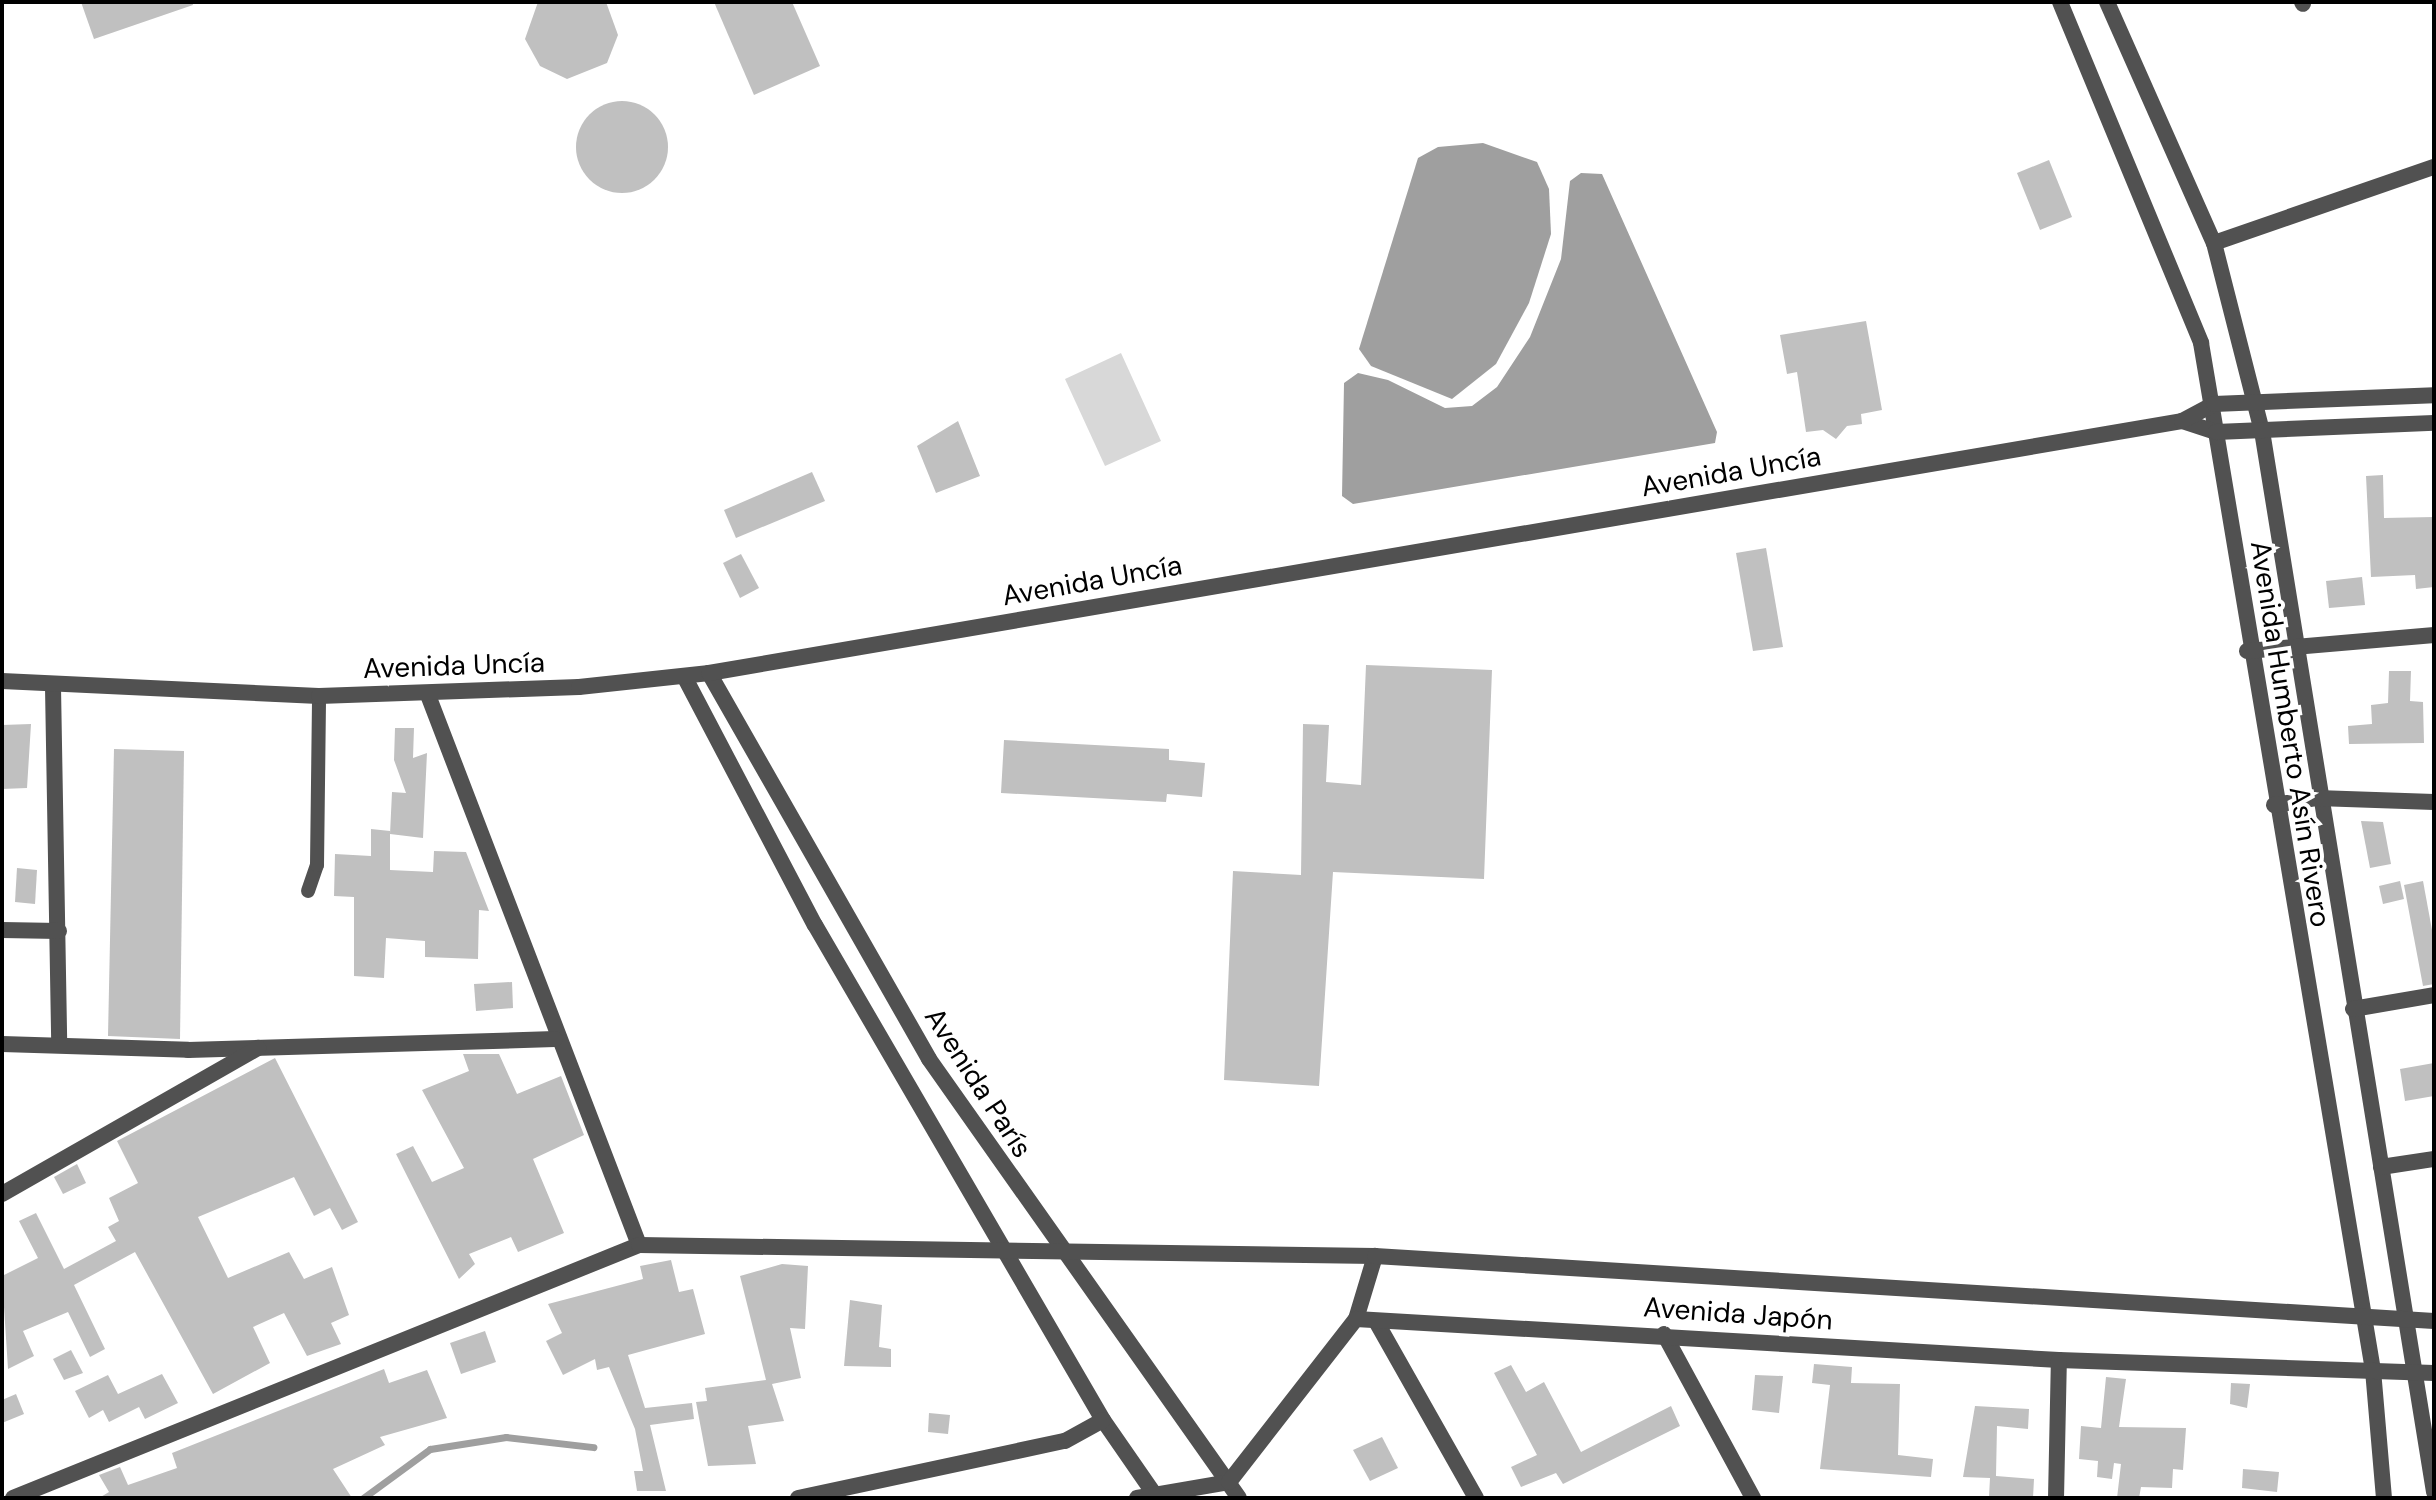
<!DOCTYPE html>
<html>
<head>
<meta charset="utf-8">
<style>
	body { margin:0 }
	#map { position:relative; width:2436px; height:1500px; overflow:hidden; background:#fff; font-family:"DM Sans",sans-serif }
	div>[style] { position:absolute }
	.green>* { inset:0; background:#d8d8d8 }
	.water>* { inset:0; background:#9f9f9f }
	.stream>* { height:7px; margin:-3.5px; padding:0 3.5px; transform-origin:3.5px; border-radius:3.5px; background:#9f9f9f }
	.building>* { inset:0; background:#c0c0c0 }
	.round { border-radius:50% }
	.service>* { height:14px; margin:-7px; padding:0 7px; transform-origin:7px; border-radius:7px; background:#515151 }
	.minor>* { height:16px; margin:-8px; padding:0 8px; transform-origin:8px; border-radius:8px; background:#515151 }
	.tertiary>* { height:16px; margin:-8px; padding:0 8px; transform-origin:8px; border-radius:8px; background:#515151 }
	span { translate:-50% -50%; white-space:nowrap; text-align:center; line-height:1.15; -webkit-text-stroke:8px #fff; paint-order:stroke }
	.street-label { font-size:28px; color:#000 }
	.frame { position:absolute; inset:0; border:4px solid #000; pointer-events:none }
</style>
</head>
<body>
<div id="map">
	<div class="green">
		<div style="clip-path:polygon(1121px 353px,1161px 441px,1105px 466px,1065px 379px)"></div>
	</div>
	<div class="water">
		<div style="clip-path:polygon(1483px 143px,1537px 162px,1549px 189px,1551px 234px,1529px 303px,1496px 364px,1452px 399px,1371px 366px,1359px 349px,1418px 158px,1438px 147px)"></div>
		<div style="clip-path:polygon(1581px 173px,1602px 174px,1717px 432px,1715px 443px,1353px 504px,1342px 496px,1344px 383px,1358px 373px,1388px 380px,1445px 408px,1472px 406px,1497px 387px,1530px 337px,1561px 259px,1570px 181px)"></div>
	</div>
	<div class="stream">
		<div style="left:363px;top:1498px;width:83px;rotate:-36.2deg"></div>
		<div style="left:430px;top:1449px;width:77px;rotate:-9deg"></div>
		<div style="left:506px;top:1437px;width:88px;rotate:6.6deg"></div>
	</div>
	<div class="building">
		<div style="clip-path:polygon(81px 2px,192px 2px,193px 5px,94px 39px)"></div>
		<div style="clip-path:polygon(538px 2px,606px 2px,618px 35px,607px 63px,567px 79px,540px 66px,525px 39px)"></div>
		<div style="clip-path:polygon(714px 2px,792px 2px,820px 66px,754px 95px)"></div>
		<div class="round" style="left:576px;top:101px;width:92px;height:92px"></div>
		<div style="clip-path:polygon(2049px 160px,2072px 217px,2040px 230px,2017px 173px)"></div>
		<div style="clip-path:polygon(1866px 321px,1882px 410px,1861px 414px,1862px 424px,1847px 426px,1836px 439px,1823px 430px,1806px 432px,1797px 372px,1787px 374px,1780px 335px)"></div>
		<div style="clip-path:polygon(958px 421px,980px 476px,936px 493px,917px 446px)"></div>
		<div style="clip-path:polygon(812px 472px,825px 501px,736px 538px,724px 510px)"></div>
		<div style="clip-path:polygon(2383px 475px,2384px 518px,2434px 517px,2434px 587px,2416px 589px,2415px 575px,2371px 577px,2366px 476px)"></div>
		<div style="clip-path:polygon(1766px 548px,1783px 647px,1753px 651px,1736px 553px)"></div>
		<div style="clip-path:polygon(741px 554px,759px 588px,740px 598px,723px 563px)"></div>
		<div style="clip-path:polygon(2362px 577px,2365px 605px,2329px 608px,2326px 581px)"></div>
		<div style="clip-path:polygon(1366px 665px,1492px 670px,1484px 879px,1333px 872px,1319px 1086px,1224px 1080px,1233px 871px,1301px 875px,1303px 724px,1329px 725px,1326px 782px,1361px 785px)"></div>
		<div style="clip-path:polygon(2389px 671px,2411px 671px,2410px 701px,2423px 702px,2424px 743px,2349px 744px,2348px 726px,2372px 724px,2371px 705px,2388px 703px)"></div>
		<div style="clip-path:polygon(31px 724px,27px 788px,2px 789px,2px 725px)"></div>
		<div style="clip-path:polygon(395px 728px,414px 728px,413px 758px,427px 753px,423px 838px,390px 834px,392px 792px,406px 793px,394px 760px)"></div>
		<div style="clip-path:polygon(1004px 740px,1169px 749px,1169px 760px,1205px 763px,1202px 797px,1167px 794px,1166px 802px,1001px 793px)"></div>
		<div style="clip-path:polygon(114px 749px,184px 751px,180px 1039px,108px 1036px)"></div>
		<div style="clip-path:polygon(2361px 821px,2383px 822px,2391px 864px,2370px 868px)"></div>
		<div style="clip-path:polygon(371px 829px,390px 831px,390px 870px,433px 872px,434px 851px,466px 852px,489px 911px,479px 910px,478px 959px,425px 957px,425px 941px,386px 938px,384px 978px,354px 976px,354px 897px,334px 896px,335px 854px,371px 856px)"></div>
		<div style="clip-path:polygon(17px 868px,37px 870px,35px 904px,15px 902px)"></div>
		<div style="clip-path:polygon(2400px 881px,2404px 899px,2383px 904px,2379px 886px)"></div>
		<div style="clip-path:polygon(2423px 881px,2434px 941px,2434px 984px,2423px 986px,2404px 885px)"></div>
		<div style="clip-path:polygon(512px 982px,513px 1008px,476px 1011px,474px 984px)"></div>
		<div style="clip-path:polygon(463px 1054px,499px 1054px,517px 1094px,561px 1076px,584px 1135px,533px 1159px,564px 1233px,518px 1252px,511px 1237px,469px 1254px,475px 1264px,459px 1279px,396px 1154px,413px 1146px,432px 1182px,464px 1168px,422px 1090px,469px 1071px)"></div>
		<div style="clip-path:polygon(275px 1058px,358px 1222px,342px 1230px,330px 1208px,314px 1216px,294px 1177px,198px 1217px,228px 1278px,289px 1252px,304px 1279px,332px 1267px,349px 1315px,331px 1323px,341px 1344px,307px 1356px,284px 1313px,253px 1327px,270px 1363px,213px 1394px,135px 1252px,74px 1285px,105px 1349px,90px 1357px,68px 1312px,23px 1331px,34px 1356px,8px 1369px,2px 1276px,38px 1258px,19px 1221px,36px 1213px,64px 1269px,116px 1241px,108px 1227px,119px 1221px,109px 1198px,138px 1183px,117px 1141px)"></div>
		<div style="clip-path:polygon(2434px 1063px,2434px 1096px,2405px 1101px,2400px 1069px)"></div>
		<div style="clip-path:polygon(77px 1164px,86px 1183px,63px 1194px,54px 1177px)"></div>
		<div style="clip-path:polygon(671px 1260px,679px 1292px,693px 1289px,705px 1334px,628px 1355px,645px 1408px,692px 1403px,694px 1419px,650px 1425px,666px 1491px,637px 1491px,634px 1471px,643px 1471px,635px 1429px,609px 1367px,597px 1370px,595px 1359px,563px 1375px,546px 1341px,562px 1333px,548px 1304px,643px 1279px,640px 1266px)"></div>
		<div style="clip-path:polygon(782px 1264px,808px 1266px,805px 1329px,790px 1328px,801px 1378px,772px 1384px,784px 1421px,748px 1426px,756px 1464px,708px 1466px,696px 1402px,707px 1401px,705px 1388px,766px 1380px,740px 1276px)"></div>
		<div style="clip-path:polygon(850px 1300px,882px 1305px,879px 1347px,891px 1349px,891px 1367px,844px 1366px)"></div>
		<div style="clip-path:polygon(485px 1331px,496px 1362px,461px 1374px,450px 1343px)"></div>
		<div style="clip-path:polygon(71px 1350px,83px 1373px,64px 1380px,53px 1359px)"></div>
		<div style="clip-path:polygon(1814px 1364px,1852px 1367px,1851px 1383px,1900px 1384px,1898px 1455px,1933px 1459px,1931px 1477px,1820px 1469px,1830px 1385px,1812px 1383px)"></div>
		<div style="clip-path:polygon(1511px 1365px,1526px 1392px,1544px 1382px,1581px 1452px,1671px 1406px,1680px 1426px,1563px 1484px,1556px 1473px,1521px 1487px,1511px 1467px,1537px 1455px,1494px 1373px)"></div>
		<div style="clip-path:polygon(384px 1369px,389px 1383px,427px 1370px,447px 1418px,380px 1437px,385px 1445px,333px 1469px,352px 1498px,99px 1498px,109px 1492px,99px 1475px,120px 1467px,128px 1485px,177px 1468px,172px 1453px)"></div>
		<div style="clip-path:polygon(162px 1374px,178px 1403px,145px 1419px,139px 1407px,109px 1422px,103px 1410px,89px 1418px,75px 1391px,108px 1375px,118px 1394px)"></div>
		<div style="clip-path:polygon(1755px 1375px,1783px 1376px,1779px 1413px,1752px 1410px)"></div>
		<div style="clip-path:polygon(2106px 1377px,2126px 1379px,2119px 1427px,2186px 1428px,2183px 1470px,2173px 1469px,2172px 1488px,2141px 1487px,2139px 1498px,2117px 1498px,2121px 1464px,2114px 1463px,2112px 1479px,2097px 1477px,2098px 1461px,2079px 1459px,2081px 1426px,2101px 1428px)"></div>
		<div style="clip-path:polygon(2231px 1383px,2250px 1384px,2247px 1408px,2230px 1404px)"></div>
		<div style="clip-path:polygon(16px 1394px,24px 1414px,2px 1423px,2px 1400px)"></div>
		<div style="clip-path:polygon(1975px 1406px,2029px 1409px,2028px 1429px,1997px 1426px,1996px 1476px,2034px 1479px,2033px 1498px,1989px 1497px,1990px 1478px,1963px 1477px)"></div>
		<div style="clip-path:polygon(929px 1413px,950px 1415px,948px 1434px,928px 1432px)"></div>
		<div style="clip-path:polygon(1382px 1437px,1398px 1468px,1370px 1481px,1353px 1450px)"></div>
		<div style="clip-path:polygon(2243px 1469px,2279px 1472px,2277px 1492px,2242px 1488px)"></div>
	</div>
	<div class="service">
		<div style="left:308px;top:891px;width:28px;rotate:-71deg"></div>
		<div style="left:317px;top:865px;width:169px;rotate:-89.3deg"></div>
	</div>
	<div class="minor">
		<div style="left:2302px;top:2px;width:2px;rotate:63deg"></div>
		<div style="left:2214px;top:243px;width:233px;rotate:-19.1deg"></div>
		<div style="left:2262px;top:431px;width:1075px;rotate:80.79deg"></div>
		<div style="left:2216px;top:432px;width:951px;rotate:80.5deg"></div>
		<div style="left:2373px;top:1370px;width:128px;rotate:85.1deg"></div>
		<div style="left:2247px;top:651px;width:188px;rotate:-4.9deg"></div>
		<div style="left:709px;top:673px;width:444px;rotate:60.3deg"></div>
		<div style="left:929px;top:1059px;width:537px;rotate:54.77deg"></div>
		<div style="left:684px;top:676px;width:281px;rotate:62.3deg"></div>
		<div style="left:815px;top:925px;width:573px;rotate:59.81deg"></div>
		<div style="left:1103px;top:1420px;width:95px;rotate:55.3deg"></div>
		<div style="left:53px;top:687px;width:358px;rotate:89deg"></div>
		<div style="left:428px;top:695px;width:589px;rotate:69.01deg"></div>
		<div style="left:2274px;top:805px;width:44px;rotate:-9.2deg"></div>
		<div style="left:2317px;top:798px;width:117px;rotate:2deg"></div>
		<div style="left:2px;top:930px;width:57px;rotate:1deg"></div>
		<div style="left:2353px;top:1009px;width:82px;rotate:-9.8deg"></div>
		<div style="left:2px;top:1044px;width:186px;rotate:1.8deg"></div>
		<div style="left:188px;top:1050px;width:367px;rotate:-1.7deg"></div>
		<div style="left:2381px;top:1167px;width:54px;rotate:-8.6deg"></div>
		<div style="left:2px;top:1194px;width:295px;rotate:-29.7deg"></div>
		<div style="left:1356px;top:1319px;width:66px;rotate:-73.2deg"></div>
		<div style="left:1377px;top:1323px;width:201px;rotate:60.5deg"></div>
		<div style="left:1664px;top:1334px;width:187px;rotate:61.5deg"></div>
		<div style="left:13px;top:1498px;width:675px;rotate:-22.01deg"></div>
		<div style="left:639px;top:1245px;width:736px;rotate:0.86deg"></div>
		<div style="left:1375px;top:1256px;width:1061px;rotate:3.51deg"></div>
		<div style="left:798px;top:1498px;width:273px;rotate:-12.1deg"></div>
		<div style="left:1065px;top:1441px;width:43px;rotate:-28.9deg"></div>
		<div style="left:1137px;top:1498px;width:93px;rotate:-9.9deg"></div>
		<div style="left:1229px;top:1482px;width:207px;rotate:-52.1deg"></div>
		<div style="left:1356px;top:1319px;width:704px;rotate:3.34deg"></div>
		<div style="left:2059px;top:1360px;width:375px;rotate:2deg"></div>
		<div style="left:2056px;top:1498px;width:138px;rotate:-88.8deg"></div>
	</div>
	<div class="tertiary">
		<div style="left:2060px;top:2px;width:369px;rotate:67.5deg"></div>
		<div style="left:2201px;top:343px;width:90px;rotate:80.4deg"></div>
		<div style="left:2107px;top:2px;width:264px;rotate:66.1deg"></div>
		<div style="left:2214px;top:243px;width:194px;rotate:75.7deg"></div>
		<div style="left:2182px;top:421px;width:36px;rotate:18deg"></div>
		<div style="left:2216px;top:432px;width:218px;rotate:-2.4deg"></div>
		<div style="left:2px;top:681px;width:317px;rotate:2.7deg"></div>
		<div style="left:319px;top:696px;width:260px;rotate:-2deg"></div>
		<div style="left:579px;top:687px;width:131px;rotate:-6.1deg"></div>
		<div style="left:709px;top:673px;width:1494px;rotate:-9.71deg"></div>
		<div style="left:2182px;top:421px;width:36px;rotate:-28deg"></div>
		<div style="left:2214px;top:404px;width:220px;rotate:-2.3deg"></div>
	</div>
	<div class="street-label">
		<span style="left:1731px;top:472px;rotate:-10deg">Avenida Uncía</span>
		<span style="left:1092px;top:581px;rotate:-10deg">Avenida Uncía</span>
		<span style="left:454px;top:666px;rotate:-2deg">Avenida Uncía</span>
		<span style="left:2290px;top:734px;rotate:81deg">Avenida Humberto Asín Rivero</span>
		<span style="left:978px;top:1083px;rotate:57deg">Avenida París</span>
		<span style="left:1738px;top:1314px;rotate:4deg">Avenida Japón</span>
	</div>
	<div class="frame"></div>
</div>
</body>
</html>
